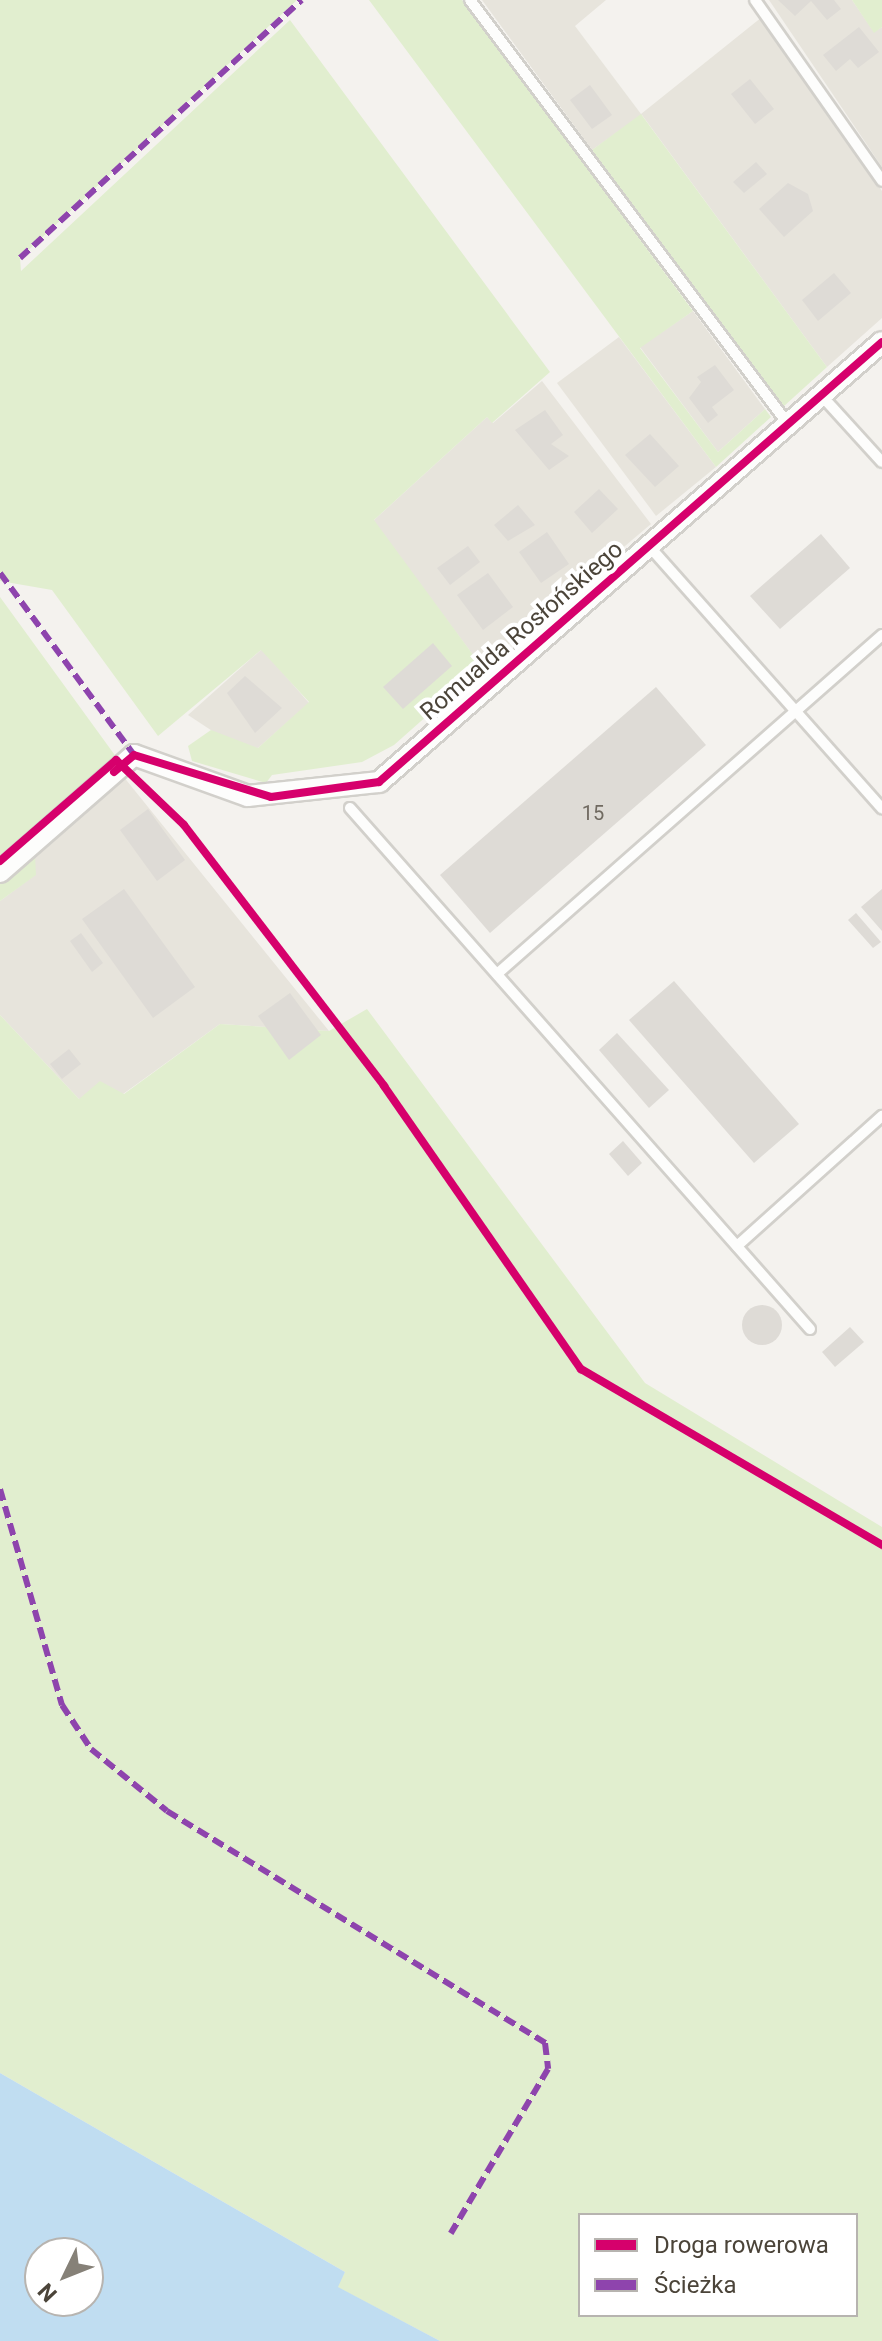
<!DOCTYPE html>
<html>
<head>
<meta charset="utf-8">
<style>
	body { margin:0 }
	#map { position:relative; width:882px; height:2341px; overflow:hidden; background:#f4f2ee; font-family:Roboto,sans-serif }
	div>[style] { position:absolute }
	.residential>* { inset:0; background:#e7e4dc }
	.green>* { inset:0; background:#e1eecf }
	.water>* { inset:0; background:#c0ddf1 }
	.building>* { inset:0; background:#dedbd6 }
	.round { border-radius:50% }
	.roads { filter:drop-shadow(2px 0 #d2d0cb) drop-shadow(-2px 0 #d2d0cb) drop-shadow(0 2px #d2d0cb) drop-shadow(0 -2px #d2d0cb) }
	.service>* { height:10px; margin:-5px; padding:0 5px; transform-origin:5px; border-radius:5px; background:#fdfdfc }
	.minor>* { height:20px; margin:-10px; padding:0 10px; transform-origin:10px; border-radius:10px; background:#fdfdfc }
	.quiet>* { height:6px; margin-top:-3px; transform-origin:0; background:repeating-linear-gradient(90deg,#8e44ad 0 12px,transparent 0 18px) }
	.cycleway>* { height:8px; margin:-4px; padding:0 4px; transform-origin:4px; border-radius:4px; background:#d6006c }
	span { translate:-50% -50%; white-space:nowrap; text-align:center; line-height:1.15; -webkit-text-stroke:8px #fff; paint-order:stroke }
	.number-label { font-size:20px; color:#706a61 }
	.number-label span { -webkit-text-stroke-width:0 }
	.street-label { font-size:24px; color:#4b4439 }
	.legend { position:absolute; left:578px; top:2213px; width:280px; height:104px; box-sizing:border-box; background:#fff; border:2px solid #b7b4b0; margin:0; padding:10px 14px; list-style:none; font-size:24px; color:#4b4439 }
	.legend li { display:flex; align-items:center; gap:16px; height:40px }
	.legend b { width:40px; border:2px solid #b7b4b0 }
	.north { position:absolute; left:24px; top:2237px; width:80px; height:80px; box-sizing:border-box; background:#fff; border:2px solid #b7b4b0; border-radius:50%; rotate:227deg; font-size:22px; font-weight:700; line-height:32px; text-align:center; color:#4b4439 }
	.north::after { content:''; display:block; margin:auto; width:28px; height:36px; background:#868178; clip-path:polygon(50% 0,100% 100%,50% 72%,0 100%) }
</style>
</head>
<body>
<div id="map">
	<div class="residential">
		<div style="clip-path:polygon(482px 0,606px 0,575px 26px,641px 114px,762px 17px,882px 191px,882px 318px,827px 367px,642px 115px,592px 150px)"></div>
		<div style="clip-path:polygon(769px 0,852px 0,874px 32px,882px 27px,882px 167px)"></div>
		<div style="clip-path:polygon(693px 311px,765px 409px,718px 452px,640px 347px)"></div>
		<div style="clip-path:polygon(619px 337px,716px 467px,656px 516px,557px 383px)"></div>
		<div style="clip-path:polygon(542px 381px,651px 524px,482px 667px,373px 521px,487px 417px,493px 423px)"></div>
		<div style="clip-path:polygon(262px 649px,309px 703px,258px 748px,232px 744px,188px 715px)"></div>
		<div style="clip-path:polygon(123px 776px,329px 1031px,220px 1024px,123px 1094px,79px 1099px,0 1015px,0 901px,35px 875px,35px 855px)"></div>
	</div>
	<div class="green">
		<div style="clip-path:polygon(0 0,297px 0,20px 258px,21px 271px,290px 20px,550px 372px,492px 423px,487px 417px,374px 520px,482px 667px,394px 745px,362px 762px,272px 775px,266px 783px,192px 761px,188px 746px,211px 730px,258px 748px,309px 702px,261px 650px,158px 736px,52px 590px,0 581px)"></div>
		<div style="clip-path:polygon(369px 0,462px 0,693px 311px,640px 348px,718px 452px,765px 409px,771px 417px,716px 467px)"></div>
		<div style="clip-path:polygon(852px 0,882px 0,882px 27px,874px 33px)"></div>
		<div style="clip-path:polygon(641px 114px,827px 367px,783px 407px,592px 150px)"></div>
		<div style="clip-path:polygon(0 597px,122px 765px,35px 855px,36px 875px,0 901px)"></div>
		<div style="clip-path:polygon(evenodd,367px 1009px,645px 1383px,882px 1527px,882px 2341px,440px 2341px,337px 2287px,345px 2272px,0 2073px,0 1015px,79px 1099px,100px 1081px,124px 1094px,220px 1024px,329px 1031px,367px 1009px,580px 2215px,856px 2215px,856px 2315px,580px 2315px,580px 2215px)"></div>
	</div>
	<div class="water">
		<div style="clip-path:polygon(evenodd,0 2073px,345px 2272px,338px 2287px,440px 2341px,0 2341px,0 2073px,40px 2253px,88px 2253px,88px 2301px,40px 2301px,40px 2253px)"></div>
	</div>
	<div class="building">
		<div style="clip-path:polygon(778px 0,834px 0,841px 9px,827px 20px,811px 1px,795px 16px)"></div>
		<div style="clip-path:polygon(859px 27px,879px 52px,858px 68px,850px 59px,836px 71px,823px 55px)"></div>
		<div style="clip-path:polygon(750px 79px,774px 109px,755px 124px,731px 94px)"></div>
		<div style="clip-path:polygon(590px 85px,612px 115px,592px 129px,570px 100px)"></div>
		<div style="clip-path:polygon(756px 162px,767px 174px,744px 193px,733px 182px)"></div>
		<div style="clip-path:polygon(788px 183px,808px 194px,813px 211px,784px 237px,759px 209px)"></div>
		<div style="clip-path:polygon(834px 273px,851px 293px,818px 321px,802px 300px)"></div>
		<div style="clip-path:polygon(715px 365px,734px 390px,712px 407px,718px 415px,708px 423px,689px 398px,701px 382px,697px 377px)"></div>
		<div style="clip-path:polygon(545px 410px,563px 435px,551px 444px,569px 456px,549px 470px,515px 430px)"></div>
		<div style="clip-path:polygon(650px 434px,679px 466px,655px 487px,625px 455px)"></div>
		<div style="clip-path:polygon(599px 489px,618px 509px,592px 533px,574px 512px)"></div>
		<div style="clip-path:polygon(518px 505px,535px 525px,508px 541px,494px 525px)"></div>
		<div style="clip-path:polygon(547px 532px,569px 564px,541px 583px,519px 552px)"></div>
		<div style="clip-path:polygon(821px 534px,850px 568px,780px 629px,750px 596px)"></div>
		<div style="clip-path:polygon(468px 546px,480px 562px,450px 585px,437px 568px)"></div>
		<div style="clip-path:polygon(488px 573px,513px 607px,483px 630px,457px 595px)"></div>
		<div style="clip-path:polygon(433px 643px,452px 666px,403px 709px,383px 687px)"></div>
		<div style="clip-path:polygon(245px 676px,282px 708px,255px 733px,227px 693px)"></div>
		<div style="clip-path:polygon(656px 687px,706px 745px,490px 933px,440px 875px)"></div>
		<div style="clip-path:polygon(148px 809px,185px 860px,157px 881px,120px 830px)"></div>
		<div style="clip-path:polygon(124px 889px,195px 987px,153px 1018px,82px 919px)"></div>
		<div style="clip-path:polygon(882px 889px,882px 931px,861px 907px)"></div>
		<div style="clip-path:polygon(856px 913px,881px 942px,873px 948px,848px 920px)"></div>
		<div style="clip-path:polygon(81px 933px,103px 963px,92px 972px,70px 941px)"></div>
		<div style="clip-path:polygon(674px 981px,799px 1124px,754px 1163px,629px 1020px)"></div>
		<div style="clip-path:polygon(290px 993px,321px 1035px,289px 1060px,258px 1016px)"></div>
		<div style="clip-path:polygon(617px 1033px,669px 1090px,649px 1108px,599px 1050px)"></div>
		<div style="clip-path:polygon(69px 1049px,81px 1064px,62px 1079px,50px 1064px)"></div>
		<div style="clip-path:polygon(623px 1141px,642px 1163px,628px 1176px,609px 1154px)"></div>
		<div class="round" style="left:742px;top:1305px;width:40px;height:40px"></div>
		<div style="clip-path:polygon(850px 1327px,864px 1342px,835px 1367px,822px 1352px)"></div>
	</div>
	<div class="roads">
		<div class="service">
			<div style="left:470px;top:0;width:530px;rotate:53.13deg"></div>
			<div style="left:755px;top:0;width:221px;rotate:54.9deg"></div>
			<div style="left:822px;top:396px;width:89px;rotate:47.7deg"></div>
			<div style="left:649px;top:546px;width:351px;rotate:48.4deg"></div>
			<div style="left:350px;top:808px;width:695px;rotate:48.56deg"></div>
			<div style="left:497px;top:974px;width:513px;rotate:-41.36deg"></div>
			<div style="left:737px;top:1246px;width:195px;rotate:-41.9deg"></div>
		</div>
		<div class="minor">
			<div style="left:0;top:872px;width:178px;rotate:-41.1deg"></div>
			<div style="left:134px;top:755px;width:121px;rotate:19.8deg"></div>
			<div style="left:248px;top:796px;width:132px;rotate:-6.1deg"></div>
			<div style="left:379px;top:782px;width:668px;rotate:-41.18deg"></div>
		</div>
	</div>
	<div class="quiet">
		<div style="left:20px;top:258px;width:382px;rotate:-42.5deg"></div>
		<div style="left:0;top:573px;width:226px;rotate:53.6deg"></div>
		<div style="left:0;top:1489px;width:225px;rotate:74deg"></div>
		<div style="left:62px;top:1705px;width:53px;rotate:56.6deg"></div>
		<div style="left:91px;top:1749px;width:98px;rotate:39.2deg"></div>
		<div style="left:167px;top:1811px;width:444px;rotate:31.5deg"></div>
		<div style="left:545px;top:2043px;width:26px;rotate:83deg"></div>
		<div style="left:548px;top:2069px;width:191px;rotate:120.6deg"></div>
	</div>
	<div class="cycleway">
		<div style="left:114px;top:772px;width:26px;rotate:-40deg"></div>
		<div style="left:134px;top:755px;width:143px;rotate:17deg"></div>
		<div style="left:271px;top:797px;width:109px;rotate:-7.9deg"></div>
		<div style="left:379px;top:782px;width:668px;rotate:-41.18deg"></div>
		<div style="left:0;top:861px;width:154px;rotate:-41deg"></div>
		<div style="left:116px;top:760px;width:94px;rotate:43.7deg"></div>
		<div style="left:184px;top:825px;width:329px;rotate:52.5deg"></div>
		<div style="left:384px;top:1086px;width:345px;rotate:55.2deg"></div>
		<div style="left:581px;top:1369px;width:349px;rotate:30.3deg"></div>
	</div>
	<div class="number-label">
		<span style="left:593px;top:813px">15</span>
	</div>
	<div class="street-label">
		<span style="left:522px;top:631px;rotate:-41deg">Romualda Rosłońskiego</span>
	</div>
	<ul class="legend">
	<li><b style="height:10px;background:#d6006c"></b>Droga rowerowa</li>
	<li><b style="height:10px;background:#8e44ad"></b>Ścieżka</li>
	</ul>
	<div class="north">N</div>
</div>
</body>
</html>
